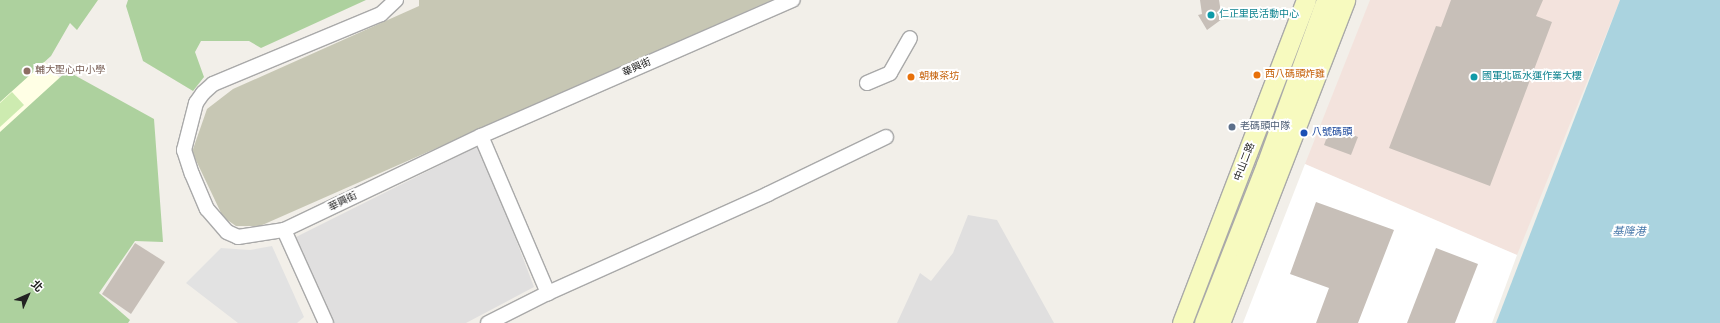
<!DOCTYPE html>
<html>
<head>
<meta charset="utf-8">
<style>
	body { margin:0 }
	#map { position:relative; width:1720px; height:323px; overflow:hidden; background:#f2efe9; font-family:"Varela Round","Noto Sans TC",sans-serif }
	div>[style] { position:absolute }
	.residential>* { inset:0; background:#e0dfdf }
	.education>* { inset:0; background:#ffffe5 }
	.military>* { inset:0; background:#f3e3dd }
	.construction>* { inset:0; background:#c7c7b4 }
	.grass>* { inset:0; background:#cdebb0 }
	.forest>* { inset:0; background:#add19e }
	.parking>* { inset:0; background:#e2e2e2 }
	.water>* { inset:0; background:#aad3df }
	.pier>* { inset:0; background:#fff }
	.building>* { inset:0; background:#c7bfb8 }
	.roads { filter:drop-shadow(1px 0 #a9a9a9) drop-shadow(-1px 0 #a9a9a9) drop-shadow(0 1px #a9a9a9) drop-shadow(0 -1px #a9a9a9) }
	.street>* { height:14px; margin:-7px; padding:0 7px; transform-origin:7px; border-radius:7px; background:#fff }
	.secondary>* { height:19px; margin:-9.5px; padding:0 9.5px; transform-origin:9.5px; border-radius:9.5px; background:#f7fabf }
	.dots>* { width:11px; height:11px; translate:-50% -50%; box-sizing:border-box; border:2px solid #fff; border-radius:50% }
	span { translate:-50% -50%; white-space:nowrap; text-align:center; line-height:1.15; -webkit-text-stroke:4px #fff; paint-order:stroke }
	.culture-label { font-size:10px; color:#0d838f }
	.left { translate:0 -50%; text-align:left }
	.street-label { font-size:10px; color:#222 }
	.education-label { font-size:10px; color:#785e54 }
	.food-label { font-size:10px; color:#c56008 }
	.service-label { font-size:10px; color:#4e5e75 }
	.transit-label { font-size:10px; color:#164399 }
	.water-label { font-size:11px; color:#4a7aab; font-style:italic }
	.north { position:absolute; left:8px; top:275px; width:40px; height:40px; -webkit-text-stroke:3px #fff; paint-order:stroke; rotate:45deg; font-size:11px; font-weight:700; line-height:16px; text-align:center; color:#222 }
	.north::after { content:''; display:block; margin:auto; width:14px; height:18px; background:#222; clip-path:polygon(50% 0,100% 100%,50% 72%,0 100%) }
</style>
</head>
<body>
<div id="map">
	<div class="residential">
		<div style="clip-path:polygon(480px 145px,534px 287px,466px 323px,334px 323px,296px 237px)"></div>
		<div style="clip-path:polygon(968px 215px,997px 220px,1054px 323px,897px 323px,920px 273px,931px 281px,953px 253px)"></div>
	</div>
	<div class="education">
		<div style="clip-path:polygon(0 0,22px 37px,64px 83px,0 145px)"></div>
	</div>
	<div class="military">
		<div style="clip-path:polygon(1370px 0,1620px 0,1517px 255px,1305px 164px)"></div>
	</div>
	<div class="construction">
		<div style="clip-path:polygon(419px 0,772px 0,260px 226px,236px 226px,223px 217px,192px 152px,207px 109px,233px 89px,419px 6px)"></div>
	</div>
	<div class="grass">
		<div style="clip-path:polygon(12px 92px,24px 105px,0 127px,0 103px)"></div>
	</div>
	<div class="forest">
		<div style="clip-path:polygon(0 0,98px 0,77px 30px,70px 23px,51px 56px,0 102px)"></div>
		<div style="clip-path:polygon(128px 0,366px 0,261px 48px,249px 41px,201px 41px,195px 52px,204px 77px,193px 91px,143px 61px,126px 6px)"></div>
		<div style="clip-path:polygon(67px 71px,154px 119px,163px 242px,135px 241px,99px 293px,130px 320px,128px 323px,0 323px,0 132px)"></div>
	</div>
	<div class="parking">
		<div style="clip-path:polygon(272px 246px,304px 317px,297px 323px,238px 323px,186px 283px,221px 248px,250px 250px)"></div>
	</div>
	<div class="water">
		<div style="clip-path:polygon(1620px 0,1720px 0,1720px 323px,1496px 323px)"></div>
	</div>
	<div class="pier">
		<div style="clip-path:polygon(1305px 164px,1517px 255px,1492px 323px,1243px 323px)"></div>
	</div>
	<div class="building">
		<div style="clip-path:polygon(1200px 0,1219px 0,1222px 19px,1207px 30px,1198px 15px,1202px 14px)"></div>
		<div style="clip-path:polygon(1451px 0,1543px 0,1536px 16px,1552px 22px,1490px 186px,1389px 148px,1436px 26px,1441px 27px)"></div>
		<div style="clip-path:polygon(1331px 126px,1358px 137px,1351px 155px,1324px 145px)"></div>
		<div style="clip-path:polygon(1316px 202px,1394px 230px,1358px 323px,1316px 323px,1329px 288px,1290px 274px)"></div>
		<div style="clip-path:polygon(135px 243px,165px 262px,131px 314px,102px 294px)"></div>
		<div style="clip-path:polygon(1436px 248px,1478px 264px,1455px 323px,1407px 323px)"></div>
	</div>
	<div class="roads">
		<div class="street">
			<div style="left:396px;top:0;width:21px;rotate:137deg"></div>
			<div style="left:381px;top:14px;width:182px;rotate:157.4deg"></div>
			<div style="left:213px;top:84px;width:13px;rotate:138deg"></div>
			<div style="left:203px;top:93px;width:12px;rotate:125deg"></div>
			<div style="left:196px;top:103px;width:49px;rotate:104.3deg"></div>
			<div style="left:184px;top:150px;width:25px;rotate:72deg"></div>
			<div style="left:192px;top:174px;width:38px;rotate:67deg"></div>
			<div style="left:207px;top:209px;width:30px;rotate:49deg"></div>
			<div style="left:227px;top:232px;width:12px;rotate:24deg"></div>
			<div style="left:238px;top:237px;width:47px;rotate:-8.7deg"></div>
			<div style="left:284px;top:230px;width:218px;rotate:-25.5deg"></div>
			<div style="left:481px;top:136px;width:340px;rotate:-23.6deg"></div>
			<div style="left:867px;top:83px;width:25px;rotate:-23deg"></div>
			<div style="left:890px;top:73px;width:40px;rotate:-60.3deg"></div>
			<div style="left:481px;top:136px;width:171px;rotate:66.9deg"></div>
			<div style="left:548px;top:293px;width:241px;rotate:-24.2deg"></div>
			<div style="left:768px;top:194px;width:131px;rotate:-25.8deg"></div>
			<div style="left:284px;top:230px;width:102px;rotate:65.7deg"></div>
			<div style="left:488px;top:323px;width:67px;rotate:-26.6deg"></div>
		</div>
		<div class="secondary">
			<div style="left:1182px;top:323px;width:346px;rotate:-69deg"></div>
			<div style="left:1204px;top:323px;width:170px;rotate:-68.6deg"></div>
			<div style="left:1266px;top:165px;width:176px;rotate:-70deg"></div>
			<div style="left:1220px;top:323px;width:346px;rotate:-68.8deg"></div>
		</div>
	</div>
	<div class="dots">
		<div style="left:1211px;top:15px;background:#0f9aa8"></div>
		<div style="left:27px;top:71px;background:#8d6e63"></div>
		<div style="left:1257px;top:75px;background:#e8710a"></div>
		<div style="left:911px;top:77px;background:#e8710a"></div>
		<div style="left:1474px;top:77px;background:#0f9aa8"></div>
		<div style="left:1232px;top:127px;background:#5c6f8a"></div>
		<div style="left:1304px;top:133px;background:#1a4fb4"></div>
	</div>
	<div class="culture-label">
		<span class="left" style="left:1219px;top:15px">仁正里民活動中心</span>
		<span class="left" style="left:1482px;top:77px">國軍北區水運作業大樓</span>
	</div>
	<div class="street-label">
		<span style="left:637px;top:68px;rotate:-24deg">華興街</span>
		<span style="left:1245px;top:162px;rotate:-69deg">中山二路</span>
		<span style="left:343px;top:202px;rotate:-26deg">華興街</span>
	</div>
	<div class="education-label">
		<span class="left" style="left:35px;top:71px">輔大聖心中小學</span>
	</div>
	<div class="food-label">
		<span class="left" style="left:1265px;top:75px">西八碼頭炸雞</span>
		<span class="left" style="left:919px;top:77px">朝棟茶坊</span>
	</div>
	<div class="service-label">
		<span class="left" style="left:1240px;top:127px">老碼頭中隊</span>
	</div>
	<div class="transit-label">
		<span class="left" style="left:1312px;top:133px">八號碼頭</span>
	</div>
	<div class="water-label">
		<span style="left:1629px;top:232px">基隆港</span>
	</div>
	<div class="north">北</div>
</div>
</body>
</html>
